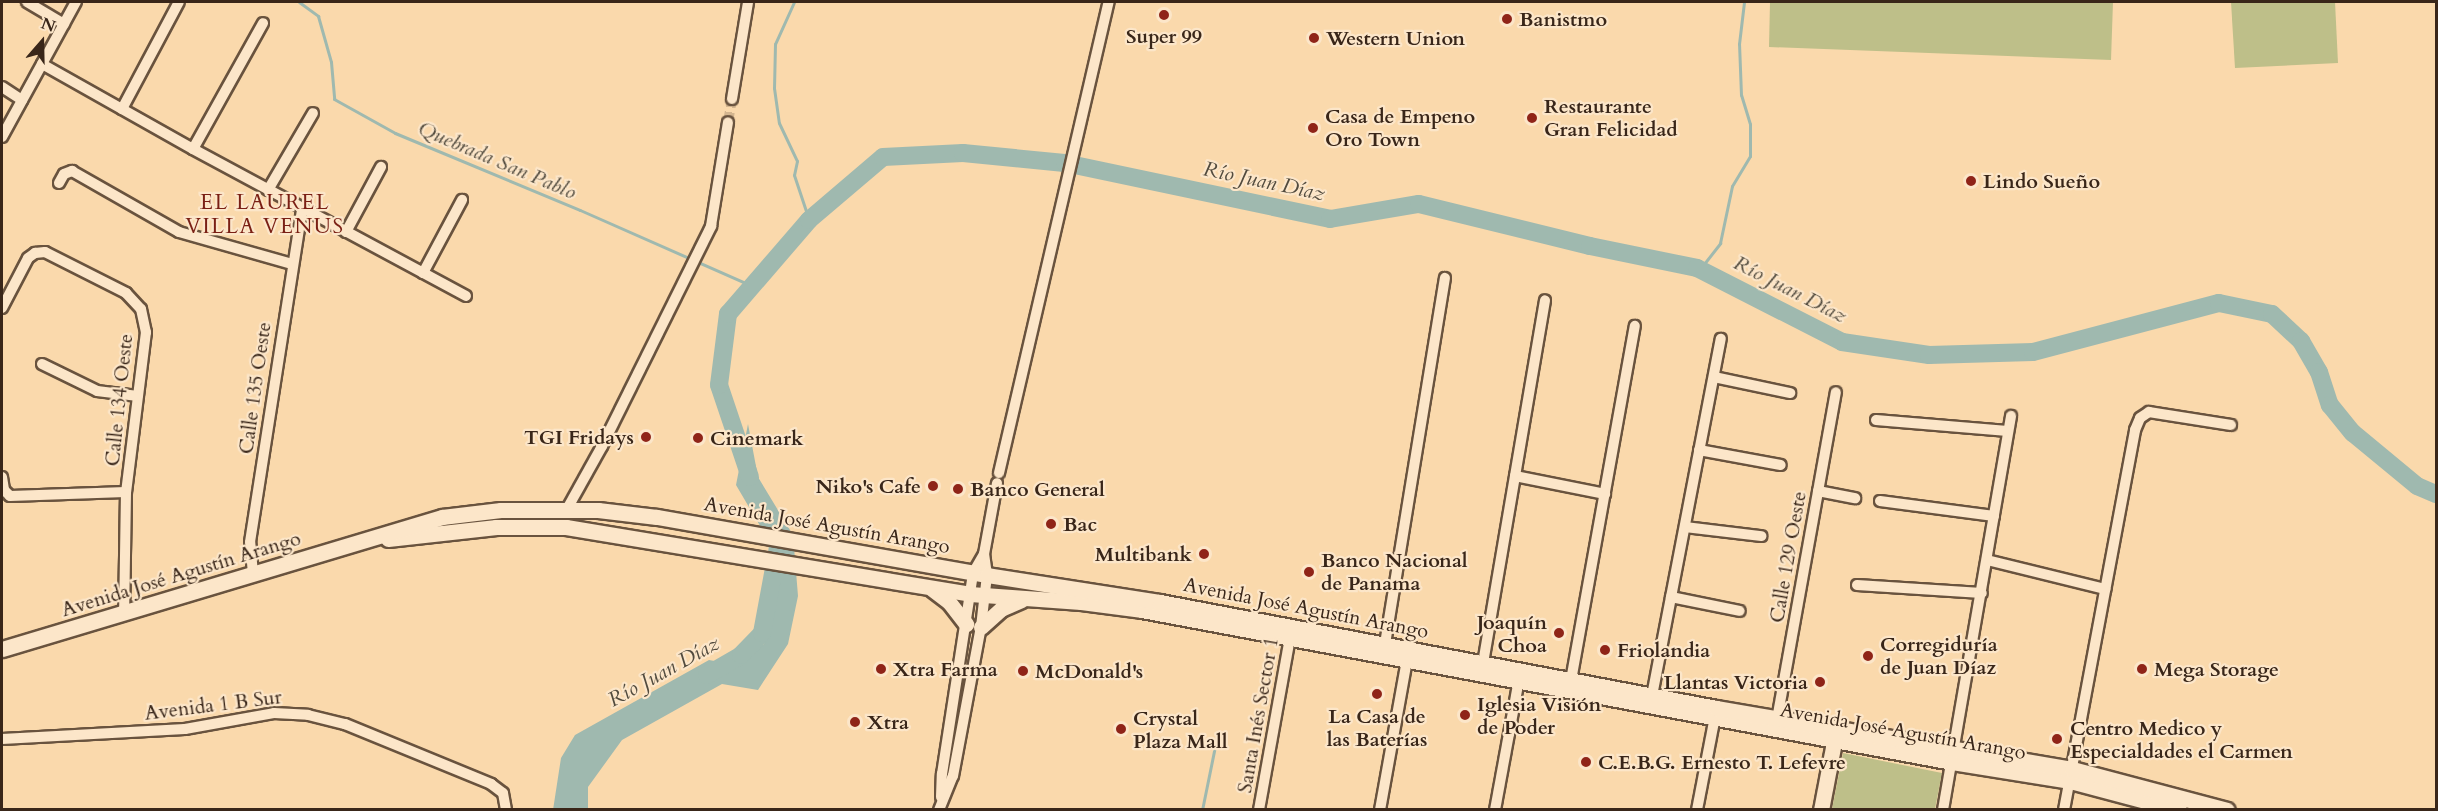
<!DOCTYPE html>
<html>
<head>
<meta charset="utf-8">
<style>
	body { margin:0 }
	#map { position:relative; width:2438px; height:811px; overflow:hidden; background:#fad9ac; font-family:Cardo,serif }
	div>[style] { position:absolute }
	.green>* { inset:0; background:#bebf89 }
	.water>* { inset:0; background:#9fb9af }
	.stream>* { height:3px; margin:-1.5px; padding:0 1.5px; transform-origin:1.5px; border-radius:1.5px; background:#9fb9af }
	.river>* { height:18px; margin:-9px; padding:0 9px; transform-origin:9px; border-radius:9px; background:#9fb9af }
	.street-tunnel>* { height:10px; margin-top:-5px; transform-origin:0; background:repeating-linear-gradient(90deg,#d3b58f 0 10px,transparent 0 15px) }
	.roads { filter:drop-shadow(2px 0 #69533e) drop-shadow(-2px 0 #69533e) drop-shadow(0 2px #69533e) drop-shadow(0 -2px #69533e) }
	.street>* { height:10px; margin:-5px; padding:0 5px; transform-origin:5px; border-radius:5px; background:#fce6c9 }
	.secondary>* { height:15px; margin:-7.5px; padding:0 7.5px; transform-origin:7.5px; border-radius:7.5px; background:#fce6c9 }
	.dots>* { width:16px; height:16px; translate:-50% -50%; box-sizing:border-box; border:3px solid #fce6c9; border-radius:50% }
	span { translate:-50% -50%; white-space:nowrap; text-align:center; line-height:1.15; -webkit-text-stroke:4.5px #fce6c9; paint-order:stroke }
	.poi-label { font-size:20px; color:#392619; font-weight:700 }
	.left { translate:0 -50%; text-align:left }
	.right { translate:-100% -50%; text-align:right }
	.street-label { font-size:20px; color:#392619 }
	.water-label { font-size:21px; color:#524b3e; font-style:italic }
	.neighbourhood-label { font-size:21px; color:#7a1f14; letter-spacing:1.5px }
	.frame { position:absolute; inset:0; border:3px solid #392619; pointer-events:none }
	.north { position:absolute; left:12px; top:12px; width:60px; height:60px; -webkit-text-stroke:4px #fce6c9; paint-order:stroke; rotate:20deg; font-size:16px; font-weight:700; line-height:24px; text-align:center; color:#392619 }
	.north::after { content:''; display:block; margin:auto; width:21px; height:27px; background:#392619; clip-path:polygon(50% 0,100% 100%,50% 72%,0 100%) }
</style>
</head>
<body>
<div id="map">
	<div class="green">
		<div style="clip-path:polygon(1770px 2px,2113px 2px,2111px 60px,1769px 47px)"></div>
		<div style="clip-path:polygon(2231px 2px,2335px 2px,2338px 63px,2235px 68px)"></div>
		<div style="clip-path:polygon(1843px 753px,1942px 773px,1935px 809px,1832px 809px)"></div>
	</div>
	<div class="water">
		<div style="clip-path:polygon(748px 424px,758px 477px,793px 535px,798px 596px,788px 644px,758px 690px,722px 684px,622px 740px,588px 787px,588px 809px,553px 810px,561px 758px,575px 735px,709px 660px,731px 664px,764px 644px,778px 589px,766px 536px,736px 485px)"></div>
	</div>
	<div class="stream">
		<div style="left:299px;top:2px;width:24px;rotate:36deg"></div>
		<div style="left:318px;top:16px;width:48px;rotate:74.2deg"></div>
		<div style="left:331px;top:62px;width:37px;rotate:85deg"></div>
		<div style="left:334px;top:99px;width:70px;rotate:29.1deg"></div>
		<div style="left:395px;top:133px;width:200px;rotate:22.6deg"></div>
		<div style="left:580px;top:210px;width:188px;rotate:23.8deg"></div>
		<div style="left:794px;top:2px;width:46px;rotate:114.3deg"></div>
		<div style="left:775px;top:44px;width:44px;rotate:91.3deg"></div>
		<div style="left:774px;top:88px;width:35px;rotate:82deg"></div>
		<div style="left:779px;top:123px;width:42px;rotate:64.7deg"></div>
		<div style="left:797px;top:161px;width:14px;rotate:102deg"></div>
		<div style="left:794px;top:175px;width:47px;rotate:71.6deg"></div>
		<div style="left:1700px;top:269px;width:33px;rotate:-52deg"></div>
		<div style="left:1720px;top:243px;width:58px;rotate:-78.1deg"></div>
		<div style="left:1732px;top:186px;width:35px;rotate:-59deg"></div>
		<div style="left:1750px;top:156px;width:32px;rotate:-90deg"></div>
		<div style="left:1750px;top:124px;width:30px;rotate:-107deg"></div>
		<div style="left:1741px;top:95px;width:51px;rotate:-92.2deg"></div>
		<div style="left:1739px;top:44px;width:42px;rotate:-83.2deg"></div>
		<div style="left:1202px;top:810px;width:70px;rotate:-78.5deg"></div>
	</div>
	<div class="river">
		<div style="left:750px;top:477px;width:97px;rotate:-108.6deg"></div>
		<div style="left:719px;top:385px;width:72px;rotate:-82.8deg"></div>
		<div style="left:728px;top:314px;width:124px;rotate:-49.2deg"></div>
		<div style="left:809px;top:220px;width:97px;rotate:-40.4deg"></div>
		<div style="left:883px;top:157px;width:80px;rotate:-2.9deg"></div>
		<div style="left:963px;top:153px;width:102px;rotate:5.6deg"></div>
		<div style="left:1065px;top:163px;width:271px;rotate:11.9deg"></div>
		<div style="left:1330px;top:219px;width:90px;rotate:-9.6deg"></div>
		<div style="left:1419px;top:204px;width:176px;rotate:13.8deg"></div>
		<div style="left:1590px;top:246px;width:109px;rotate:11.6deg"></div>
		<div style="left:1697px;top:268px;width:163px;rotate:27deg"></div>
		<div style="left:1842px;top:342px;width:88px;rotate:8.5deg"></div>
		<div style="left:1929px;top:355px;width:104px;rotate:-1.7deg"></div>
		<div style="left:2033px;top:352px;width:192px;rotate:-14.8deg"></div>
		<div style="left:2219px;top:303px;width:54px;rotate:11.7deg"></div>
		<div style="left:2272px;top:314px;width:40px;rotate:43deg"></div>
		<div style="left:2301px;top:341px;width:36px;rotate:60deg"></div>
		<div style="left:2319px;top:372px;width:35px;rotate:72deg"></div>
		<div style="left:2330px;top:405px;width:36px;rotate:51deg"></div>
		<div style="left:2353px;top:433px;width:83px;rotate:39.6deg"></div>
		<div style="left:2417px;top:486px;width:21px;rotate:23deg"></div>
		<div style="left:707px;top:675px;width:39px;rotate:-30deg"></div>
		<div style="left:741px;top:655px;width:30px;rotate:-46deg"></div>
		<div style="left:762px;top:633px;width:82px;rotate:-79.5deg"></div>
	</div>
	<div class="street-tunnel">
		<div style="left:728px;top:122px;width:23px;rotate:-80deg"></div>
	</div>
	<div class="roads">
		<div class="street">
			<div style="left:27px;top:2px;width:43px;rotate:30.7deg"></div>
			<div style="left:42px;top:64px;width:173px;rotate:29.4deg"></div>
			<div style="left:193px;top:149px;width:310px;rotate:28.3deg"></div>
			<div style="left:2px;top:87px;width:24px;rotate:33deg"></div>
			<div style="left:732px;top:99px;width:98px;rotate:-80.6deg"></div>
			<div style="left:122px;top:109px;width:121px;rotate:-62deg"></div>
			<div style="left:2px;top:137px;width:154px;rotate:-61.3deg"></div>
			<div style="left:193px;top:149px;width:144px;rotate:-60.9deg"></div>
			<div style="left:59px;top:183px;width:10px;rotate:-61deg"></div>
			<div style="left:64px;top:174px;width:9px;rotate:-21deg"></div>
			<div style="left:72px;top:171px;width:123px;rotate:29.7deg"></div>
			<div style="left:179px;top:232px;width:117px;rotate:15.8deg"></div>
			<div style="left:268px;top:190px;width:89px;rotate:-59.7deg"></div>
			<div style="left:346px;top:232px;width:74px;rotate:-61.7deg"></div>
			<div style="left:423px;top:273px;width:83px;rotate:-61.9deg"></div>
			<div style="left:2px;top:308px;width:56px;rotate:-62.5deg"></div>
			<div style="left:28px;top:258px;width:9px;rotate:-36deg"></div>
			<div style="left:35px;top:253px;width:10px;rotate:-6deg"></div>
			<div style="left:45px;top:252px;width:91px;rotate:26.8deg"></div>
			<div style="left:126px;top:293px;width:22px;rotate:47deg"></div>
			<div style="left:141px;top:309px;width:24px;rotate:78deg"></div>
			<div style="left:146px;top:332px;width:161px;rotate:97.1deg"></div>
			<div style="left:126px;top:492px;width:121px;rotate:90.9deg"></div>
			<div style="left:42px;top:364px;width:61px;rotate:26.1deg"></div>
			<div style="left:97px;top:391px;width:41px;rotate:7deg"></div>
			<div style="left:1714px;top:377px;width:78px;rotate:11.9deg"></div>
			<div style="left:1876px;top:420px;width:132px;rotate:4.8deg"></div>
			<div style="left:1699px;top:450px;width:83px;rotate:10.4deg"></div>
			<div style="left:999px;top:473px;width:484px;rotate:-76.9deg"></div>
			<div style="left:1515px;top:476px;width:92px;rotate:11.3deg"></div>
			<div style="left:2px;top:477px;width:13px;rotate:81deg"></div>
			<div style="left:4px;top:490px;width:8px;rotate:45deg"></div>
			<div style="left:10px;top:496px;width:116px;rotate:-2deg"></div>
			<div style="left:1818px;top:491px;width:38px;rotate:11deg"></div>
			<div style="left:1880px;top:501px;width:115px;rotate:7.5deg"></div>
			<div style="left:567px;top:509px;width:72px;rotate:-60.9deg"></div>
			<div style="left:602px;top:446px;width:246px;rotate:-63.6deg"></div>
			<div style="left:711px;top:226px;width:105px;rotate:-80.7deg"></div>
			<div style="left:1685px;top:527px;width:77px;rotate:6.8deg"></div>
			<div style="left:1987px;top:560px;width:122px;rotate:13.8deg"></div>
			<div style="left:253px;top:574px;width:32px;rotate:-95deg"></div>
			<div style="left:250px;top:542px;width:337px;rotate:-81.1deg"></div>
			<div style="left:1857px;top:585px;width:125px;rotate:3.7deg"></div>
			<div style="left:1671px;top:597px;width:70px;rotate:11.5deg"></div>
			<div style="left:1385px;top:644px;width:371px;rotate:-80.7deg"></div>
			<div style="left:1482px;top:669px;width:374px;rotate:-80.3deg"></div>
			<div style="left:1570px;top:686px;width:366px;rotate:-79.8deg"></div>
			<div style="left:1651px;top:701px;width:369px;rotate:-79.1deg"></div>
			<div style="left:1776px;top:725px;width:338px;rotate:-79.8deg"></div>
			<div style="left:2px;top:739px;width:183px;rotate:-3.1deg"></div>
			<div style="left:185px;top:729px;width:90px;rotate:-10.2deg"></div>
			<div style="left:274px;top:713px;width:34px;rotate:3deg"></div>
			<div style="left:308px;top:715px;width:38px;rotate:14deg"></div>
			<div style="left:345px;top:724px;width:158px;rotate:22.3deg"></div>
			<div style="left:491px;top:784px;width:15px;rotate:37deg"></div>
			<div style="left:503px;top:793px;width:17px;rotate:80deg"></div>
			<div style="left:941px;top:797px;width:23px;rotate:-88deg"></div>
			<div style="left:942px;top:774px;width:203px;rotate:-81.2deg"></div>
			<div style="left:973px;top:573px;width:22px;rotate:-60deg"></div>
			<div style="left:939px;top:810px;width:37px;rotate:-68deg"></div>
			<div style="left:953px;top:776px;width:152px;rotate:-79.4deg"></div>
			<div style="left:981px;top:627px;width:52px;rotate:-83.4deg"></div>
			<div style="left:987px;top:575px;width:21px;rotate:-98deg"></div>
			<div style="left:984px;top:554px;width:72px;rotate:-79.6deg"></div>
			<div style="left:1259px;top:810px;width:180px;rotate:-79.8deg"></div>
			<div style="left:1380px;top:810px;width:158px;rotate:-79.8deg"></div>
			<div style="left:1495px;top:810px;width:138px;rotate:-79.6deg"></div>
			<div style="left:1697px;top:810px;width:101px;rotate:-79.1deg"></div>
			<div style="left:1943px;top:810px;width:400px;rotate:-80.2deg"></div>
			<div style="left:2064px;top:810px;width:387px;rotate:-79.4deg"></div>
			<div style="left:2135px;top:430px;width:13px;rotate:-67deg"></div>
			<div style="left:2140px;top:418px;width:11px;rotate:-34deg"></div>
			<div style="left:2149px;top:412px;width:83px;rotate:9deg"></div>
		</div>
		<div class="secondary">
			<div style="left:388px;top:539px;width:109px;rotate:-6.3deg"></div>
			<div style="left:496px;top:527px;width:70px"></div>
			<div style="left:566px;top:527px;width:410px;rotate:9.4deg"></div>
			<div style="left:970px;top:594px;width:111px;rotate:4.1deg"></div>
			<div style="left:1081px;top:602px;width:62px;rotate:7.5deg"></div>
			<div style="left:1142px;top:610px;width:824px;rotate:10.63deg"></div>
			<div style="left:1952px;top:762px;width:120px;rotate:9.1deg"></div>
			<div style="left:2070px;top:781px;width:113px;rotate:14.9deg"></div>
			<div style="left:932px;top:589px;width:21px;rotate:37deg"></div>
			<div style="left:949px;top:602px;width:28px;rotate:52deg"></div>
			<div style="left:981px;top:627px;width:27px;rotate:-42deg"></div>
			<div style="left:1001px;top:609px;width:22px;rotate:-24deg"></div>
			<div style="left:2px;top:649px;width:459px;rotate:-16.7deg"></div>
			<div style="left:442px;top:517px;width:59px;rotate:-6.8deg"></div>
			<div style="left:501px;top:510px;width:97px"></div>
			<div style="left:598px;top:510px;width:59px;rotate:6.8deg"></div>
			<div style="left:657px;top:517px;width:335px;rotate:10deg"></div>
			<div style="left:987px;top:575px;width:175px;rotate:8.9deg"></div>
			<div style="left:1160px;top:602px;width:566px;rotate:10.79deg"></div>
			<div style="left:1716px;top:708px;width:361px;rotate:9.7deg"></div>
			<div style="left:2072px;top:769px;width:160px;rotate:14.8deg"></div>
			<div style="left:1821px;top:810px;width:80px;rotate:-79.2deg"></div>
		</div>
	</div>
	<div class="dots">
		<div style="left:1164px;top:15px;background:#8f2418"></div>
		<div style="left:1507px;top:19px;background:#8f2418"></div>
		<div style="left:1314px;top:38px;background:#8f2418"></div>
		<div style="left:1532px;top:118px;background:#8f2418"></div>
		<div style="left:1313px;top:128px;background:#8f2418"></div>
		<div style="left:1971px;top:181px;background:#8f2418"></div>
		<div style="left:646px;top:437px;background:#8f2418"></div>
		<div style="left:698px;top:438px;background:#8f2418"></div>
		<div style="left:933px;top:486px;background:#8f2418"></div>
		<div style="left:958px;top:489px;background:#8f2418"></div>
		<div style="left:1051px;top:524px;background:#8f2418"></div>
		<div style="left:1204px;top:554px;background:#8f2418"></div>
		<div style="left:1309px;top:572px;background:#8f2418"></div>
		<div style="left:1559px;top:633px;background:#8f2418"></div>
		<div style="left:1605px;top:650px;background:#8f2418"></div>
		<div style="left:1868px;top:656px;background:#8f2418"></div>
		<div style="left:881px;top:669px;background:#8f2418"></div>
		<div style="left:2142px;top:669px;background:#8f2418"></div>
		<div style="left:1023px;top:671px;background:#8f2418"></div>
		<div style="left:1820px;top:682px;background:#8f2418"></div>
		<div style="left:1377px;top:694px;background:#8f2418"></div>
		<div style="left:1465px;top:715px;background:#8f2418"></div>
		<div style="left:855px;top:722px;background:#8f2418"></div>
		<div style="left:1121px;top:729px;background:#8f2418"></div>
		<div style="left:2057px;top:739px;background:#8f2418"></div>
		<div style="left:1586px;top:762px;background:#8f2418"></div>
	</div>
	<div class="poi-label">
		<span class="left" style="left:1519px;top:19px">Banistmo</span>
		<span style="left:1164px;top:36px">Super 99</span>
		<span class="left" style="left:1326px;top:38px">Western Union</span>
		<span class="left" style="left:1544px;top:118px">Restaurante<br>Gran Felicidad</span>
		<span class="left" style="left:1325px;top:128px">Casa de Empeno<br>Oro Town</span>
		<span class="left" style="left:1983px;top:181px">Lindo Sueño</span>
		<span class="right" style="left:634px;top:437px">TGI Fridays</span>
		<span class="left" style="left:710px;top:438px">Cinemark</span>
		<span class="right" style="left:921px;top:486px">Niko's Cafe</span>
		<span class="left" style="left:970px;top:489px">Banco General</span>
		<span class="left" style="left:1063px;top:524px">Bac</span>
		<span class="right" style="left:1192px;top:554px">Multibank</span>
		<span class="left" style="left:1321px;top:572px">Banco Nacional<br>de Panama</span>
		<span class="right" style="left:1547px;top:634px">Joaquín<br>Choa</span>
		<span class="left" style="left:1880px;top:656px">Corregiduría<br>de Juan Díaz</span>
		<span class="left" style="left:1617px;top:650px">Friolandia</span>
		<span class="left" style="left:893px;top:669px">Xtra Farma</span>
		<span class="left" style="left:2154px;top:669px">Mega Storage</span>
		<span class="left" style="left:1035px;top:671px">McDonald's</span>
		<span class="right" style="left:1808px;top:682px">Llantas Victoria</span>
		<span class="left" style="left:1477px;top:716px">Iglesia Visión<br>de Poder</span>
		<span style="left:1377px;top:728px">La Casa de<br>las Baterías</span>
		<span class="left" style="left:1133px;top:730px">Crystal<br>Plaza Mall</span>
		<span class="left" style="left:867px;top:722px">Xtra</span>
		<span class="left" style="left:2070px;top:740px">Centro Medico y<br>Especialdades el Carmen</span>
		<span class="left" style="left:1598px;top:762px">C.E.B.G. Ernesto T. Lefevre</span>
	</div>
	<div class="street-label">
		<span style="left:255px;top:388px;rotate:-82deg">Calle 135 Oeste</span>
		<span style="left:119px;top:400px;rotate:-84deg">Calle 134 Oeste</span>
		<span style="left:827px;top:525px;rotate:10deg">Avenida José Agustín Arango</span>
		<span style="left:1788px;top:557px;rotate:-80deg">Calle 129 Oeste</span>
		<span style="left:181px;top:574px;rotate:-17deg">Avenida José Agustín Arango</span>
		<span style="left:1306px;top:608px;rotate:11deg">Avenida José Agustín Arango</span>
		<span style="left:213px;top:705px;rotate:-7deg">Avenida 1 B Sur</span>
		<span style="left:1258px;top:715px;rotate:-80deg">Santa Inés Sector 1</span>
		<span style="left:1903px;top:731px;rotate:10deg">Avenida José Agustín Arango</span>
	</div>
	<div class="water-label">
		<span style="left:497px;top:161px;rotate:23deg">Quebrada San Pablo</span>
		<span style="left:1264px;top:182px;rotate:12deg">Río Juan Díaz</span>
		<span style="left:1790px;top:290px;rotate:27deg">Río Juan Díaz</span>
		<span style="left:664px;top:672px;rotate:-29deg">Río Juan Díaz</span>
	</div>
	<div class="neighbourhood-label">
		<span style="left:265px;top:215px">EL LAUREL<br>VILLA VENUS</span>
	</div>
	<div class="frame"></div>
	<div class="north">N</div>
</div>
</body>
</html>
